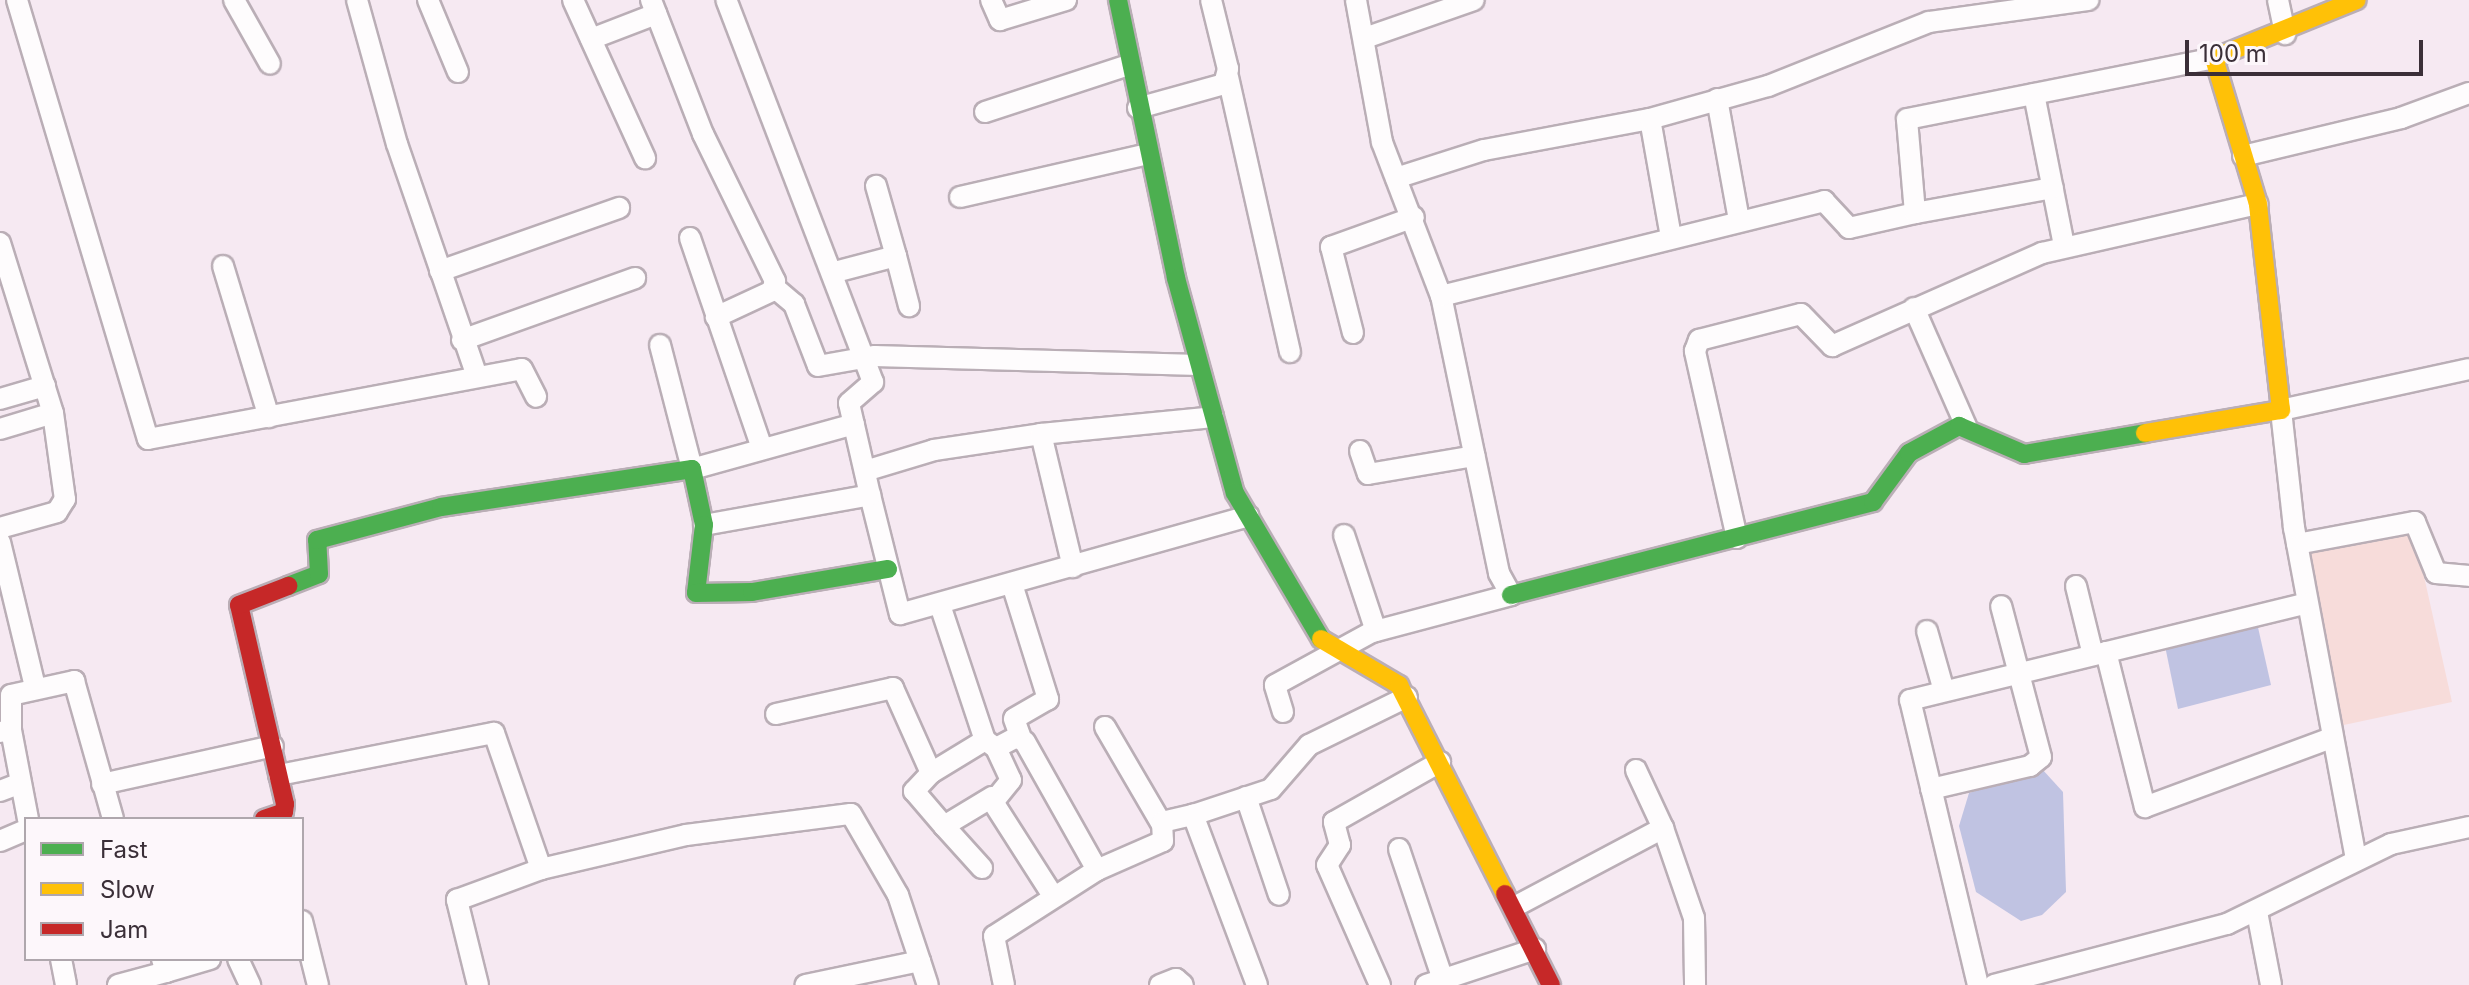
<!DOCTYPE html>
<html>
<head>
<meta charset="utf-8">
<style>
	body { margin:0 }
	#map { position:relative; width:2469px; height:985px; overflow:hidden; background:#f6e9f2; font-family:Inter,sans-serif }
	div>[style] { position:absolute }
	.green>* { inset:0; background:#f7dcda }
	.water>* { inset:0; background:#c0c3e2 }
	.roads { filter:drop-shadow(2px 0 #baaeb6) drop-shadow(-2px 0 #baaeb6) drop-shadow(0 2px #baaeb6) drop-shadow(0 -2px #baaeb6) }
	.street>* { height:20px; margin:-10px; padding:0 10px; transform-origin:10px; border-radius:10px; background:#fefcfd }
	.fast>* { height:18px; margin:-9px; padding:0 9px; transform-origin:9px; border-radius:9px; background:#4caf50 }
	.slow>* { height:18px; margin:-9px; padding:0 9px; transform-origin:9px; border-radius:9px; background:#ffc107 }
	.jam>* { height:18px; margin:-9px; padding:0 9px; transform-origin:9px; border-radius:9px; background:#c62828 }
	span { translate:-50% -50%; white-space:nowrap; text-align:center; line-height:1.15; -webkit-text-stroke:7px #fdf7fb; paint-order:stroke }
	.legend { position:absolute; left:24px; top:817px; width:280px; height:144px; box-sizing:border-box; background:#fdf7fb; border:2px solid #afa7ad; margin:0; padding:10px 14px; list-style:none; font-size:24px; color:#3b2f38 }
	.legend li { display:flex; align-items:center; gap:16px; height:40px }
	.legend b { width:40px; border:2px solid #afa7ad }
	.scale { position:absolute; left:2185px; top:40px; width:238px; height:36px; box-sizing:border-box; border:4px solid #3b2f38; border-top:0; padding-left:10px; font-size:24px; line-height:28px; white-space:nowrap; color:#3b2f38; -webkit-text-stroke:6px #fdf7fb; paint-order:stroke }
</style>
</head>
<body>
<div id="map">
	<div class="green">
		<div style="clip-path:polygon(2413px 527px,2452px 702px,2339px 726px,2307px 551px)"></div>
	</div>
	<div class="water">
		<div style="clip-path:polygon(2257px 623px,2271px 685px,2178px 709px,2165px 646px)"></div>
		<div style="clip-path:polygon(2042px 769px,2063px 792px,2066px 892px,2042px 915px,2021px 921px,1976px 892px,1959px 826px,1969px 793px)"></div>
	</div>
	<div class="roads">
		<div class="street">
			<div style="left:17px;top:0;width:458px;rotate:73.4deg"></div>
			<div style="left:148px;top:439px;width:380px;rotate:-10.6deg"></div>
			<div style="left:522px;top:369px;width:31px;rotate:63deg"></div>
			<div style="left:234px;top:0;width:73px;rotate:60.6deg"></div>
			<div style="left:357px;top:0;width:149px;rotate:74.5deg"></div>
			<div style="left:397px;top:144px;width:245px;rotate:71deg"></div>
			<div style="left:428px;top:0;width:78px;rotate:67.4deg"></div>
			<div style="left:573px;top:0;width:174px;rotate:65.5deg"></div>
			<div style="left:651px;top:0;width:144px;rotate:68.8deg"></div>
			<div style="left:703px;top:134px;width:164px;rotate:63.9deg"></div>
			<div style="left:775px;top:281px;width:10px;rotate:107deg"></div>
			<div style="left:772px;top:291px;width:62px;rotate:155.1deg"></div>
			<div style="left:991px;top:0;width:22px;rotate:66deg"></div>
			<div style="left:1000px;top:20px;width:69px;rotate:-16.9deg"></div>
			<div style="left:2278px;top:0;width:35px;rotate:78deg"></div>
			<div style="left:1365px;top:38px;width:115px;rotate:-19.2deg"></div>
			<div style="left:591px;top:39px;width:70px;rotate:-21deg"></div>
			<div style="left:1228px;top:77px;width:282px;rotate:77.3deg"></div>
			<div style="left:2034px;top:94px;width:155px;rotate:78.8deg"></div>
			<div style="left:1717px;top:99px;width:123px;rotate:79.7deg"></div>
			<div style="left:1138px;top:108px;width:89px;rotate:-15.6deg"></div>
			<div style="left:1224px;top:84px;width:16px;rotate:-75deg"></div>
			<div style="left:1228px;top:69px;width:71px;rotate:-103.8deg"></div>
			<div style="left:985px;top:112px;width:151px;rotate:-18.1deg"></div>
			<div style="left:1650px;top:119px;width:120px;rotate:79.9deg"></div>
			<div style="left:2243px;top:156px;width:163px;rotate:-13.5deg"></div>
			<div style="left:2401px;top:118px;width:72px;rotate:-20.2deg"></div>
			<div style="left:1396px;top:178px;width:92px;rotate:-17.7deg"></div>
			<div style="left:1484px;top:150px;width:169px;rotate:-10.6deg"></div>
			<div style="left:1650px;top:119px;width:123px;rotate:-15.6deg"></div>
			<div style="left:1768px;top:86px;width:173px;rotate:-21.7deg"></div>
			<div style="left:1929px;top:22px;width:161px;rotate:-7.9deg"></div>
			<div style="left:960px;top:197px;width:193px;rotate:-12.9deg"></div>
			<div style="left:1915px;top:213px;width:140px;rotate:-10.3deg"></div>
			<div style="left:690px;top:238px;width:222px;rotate:71.1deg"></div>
			<div style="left:0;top:243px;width:178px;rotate:72.7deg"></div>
			<div style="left:53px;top:413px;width:87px;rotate:82.1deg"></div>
			<div style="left:65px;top:499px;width:15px;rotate:122deg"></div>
			<div style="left:57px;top:512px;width:59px;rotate:164.3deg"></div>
			<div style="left:896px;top:256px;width:52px;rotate:75.4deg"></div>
			<div style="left:223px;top:266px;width:158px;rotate:73.1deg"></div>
			<div style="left:440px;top:271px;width:190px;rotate:-19.4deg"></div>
			<div style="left:835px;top:272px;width:63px;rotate:-14.7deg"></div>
			<div style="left:896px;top:256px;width:73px;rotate:-105.9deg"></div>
			<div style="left:775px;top:288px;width:25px;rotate:40deg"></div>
			<div style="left:794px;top:304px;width:66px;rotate:68.8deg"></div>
			<div style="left:818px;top:366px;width:58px;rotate:-10deg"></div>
			<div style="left:875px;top:356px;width:323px;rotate:1.6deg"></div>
			<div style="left:1441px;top:296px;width:395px;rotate:-13.9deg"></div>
			<div style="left:1824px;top:201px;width:37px;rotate:47deg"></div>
			<div style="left:1849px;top:228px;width:68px;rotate:-12.8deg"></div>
			<div style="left:1915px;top:213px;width:94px;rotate:-94.9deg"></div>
			<div style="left:1907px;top:119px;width:313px;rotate:-11.2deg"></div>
			<div style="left:1914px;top:308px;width:129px;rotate:66.2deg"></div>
			<div style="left:1353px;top:333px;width:89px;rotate:-104.3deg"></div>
			<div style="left:1331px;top:247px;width:88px;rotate:-19.9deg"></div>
			<div style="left:462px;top:340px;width:184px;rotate:-19.7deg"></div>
			<div style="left:660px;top:345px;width:128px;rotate:75.5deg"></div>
			<div style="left:692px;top:469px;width:168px;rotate:-15.5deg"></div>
			<div style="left:0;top:399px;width:47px;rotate:-16.1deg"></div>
			<div style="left:0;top:429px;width:55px;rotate:-16.8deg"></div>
			<div style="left:1041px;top:434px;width:173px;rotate:-5.6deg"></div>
			<div style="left:1360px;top:451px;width:24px;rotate:71deg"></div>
			<div style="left:1368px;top:474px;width:108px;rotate:-9.6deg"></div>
			<div style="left:865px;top:471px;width:72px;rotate:-16.9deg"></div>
			<div style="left:934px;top:450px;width:108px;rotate:-8.5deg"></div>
			<div style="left:1041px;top:434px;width:137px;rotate:76.5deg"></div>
			<div style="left:870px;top:495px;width:123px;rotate:75.9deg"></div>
			<div style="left:900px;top:614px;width:362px;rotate:-15.7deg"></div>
			<div style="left:704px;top:525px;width:169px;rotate:-10.2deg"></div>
			<div style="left:870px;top:495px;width:94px;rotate:-102.9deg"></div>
			<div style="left:849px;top:403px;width:32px;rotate:-41deg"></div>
			<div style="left:873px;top:382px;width:409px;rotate:-111deg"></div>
			<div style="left:1344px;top:535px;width:101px;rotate:71.6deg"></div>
			<div style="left:1737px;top:538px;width:192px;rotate:-102.7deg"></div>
			<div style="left:1695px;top:351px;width:12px;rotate:-70deg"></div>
			<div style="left:1699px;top:340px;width:105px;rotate:-14.3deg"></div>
			<div style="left:1801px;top:314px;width:45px;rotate:45.9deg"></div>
			<div style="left:1832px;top:346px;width:230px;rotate:-23.9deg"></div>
			<div style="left:2042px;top:253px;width:221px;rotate:-12.8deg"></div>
			<div style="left:0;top:542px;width:149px;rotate:76.4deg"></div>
			<div style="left:2297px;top:544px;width:120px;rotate:-10.6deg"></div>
			<div style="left:2415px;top:522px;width:55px;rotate:67.6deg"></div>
			<div style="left:2436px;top:573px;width:33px;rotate:5deg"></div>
			<div style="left:1012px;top:584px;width:121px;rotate:72.6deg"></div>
			<div style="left:1048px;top:699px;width:39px;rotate:150deg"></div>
			<div style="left:1014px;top:719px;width:20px;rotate:70deg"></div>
			<div style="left:2076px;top:586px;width:71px;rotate:76.2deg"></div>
			<div style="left:940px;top:605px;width:142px;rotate:71.6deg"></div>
			<div style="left:985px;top:740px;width:14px;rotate:36deg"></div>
			<div style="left:996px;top:748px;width:24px;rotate:-28deg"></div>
			<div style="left:1017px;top:737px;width:9px;rotate:32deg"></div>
			<div style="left:1025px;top:742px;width:147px;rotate:60.6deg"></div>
			<div style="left:1097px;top:870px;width:122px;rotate:147.3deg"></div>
			<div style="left:994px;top:936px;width:50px;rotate:78.5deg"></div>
			<div style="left:1927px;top:631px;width:62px;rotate:74.2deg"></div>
			<div style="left:2106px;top:652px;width:160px;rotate:75.9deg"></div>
			<div style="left:2145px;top:807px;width:199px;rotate:-20.3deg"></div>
			<div style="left:1283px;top:712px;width:28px;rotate:-107deg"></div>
			<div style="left:1275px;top:685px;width:111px;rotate:-28.7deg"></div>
			<div style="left:1372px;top:632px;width:144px;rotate:-14.9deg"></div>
			<div style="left:1511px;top:595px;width:25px;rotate:-119deg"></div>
			<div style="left:1499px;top:573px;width:283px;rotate:-101.8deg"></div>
			<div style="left:1441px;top:296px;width:165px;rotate:-111deg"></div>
			<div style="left:1382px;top:142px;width:144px;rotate:-100.4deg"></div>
			<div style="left:776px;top:714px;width:120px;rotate:-12.5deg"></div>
			<div style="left:893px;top:688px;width:93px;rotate:65.9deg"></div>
			<div style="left:931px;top:773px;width:25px;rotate:133deg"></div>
			<div style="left:914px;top:791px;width:46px;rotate:49.4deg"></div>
			<div style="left:1105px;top:727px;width:111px;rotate:59.7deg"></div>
			<div style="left:11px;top:730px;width:91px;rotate:79.2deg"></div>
			<div style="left:0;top:732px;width:11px;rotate:-10deg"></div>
			<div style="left:11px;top:730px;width:35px;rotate:-90deg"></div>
			<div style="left:11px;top:695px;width:65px;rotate:-12.5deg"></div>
			<div style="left:74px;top:681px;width:143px;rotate:74.2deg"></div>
			<div style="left:996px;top:748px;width:35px;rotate:65deg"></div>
			<div style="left:1011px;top:780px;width:28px;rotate:129deg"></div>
			<div style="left:993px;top:802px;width:112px;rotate:57.4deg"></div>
			<div style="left:931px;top:773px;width:63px;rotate:-31.4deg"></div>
			<div style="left:279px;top:775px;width:219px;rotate:-11.1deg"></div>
			<div style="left:494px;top:733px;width:144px;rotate:70.9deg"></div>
			<div style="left:541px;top:869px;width:149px;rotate:-13.2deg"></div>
			<div style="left:686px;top:835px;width:166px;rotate:-7.3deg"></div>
			<div style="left:851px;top:814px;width:94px;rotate:59.9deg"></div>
			<div style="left:898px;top:895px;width:70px;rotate:71.6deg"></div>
			<div style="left:920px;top:961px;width:117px;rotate:168.2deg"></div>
			<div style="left:102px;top:784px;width:175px;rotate:-12.5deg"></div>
			<div style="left:1931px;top:789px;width:102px;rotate:-13.1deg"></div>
			<div style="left:2030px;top:766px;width:14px;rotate:-39deg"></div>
			<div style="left:2041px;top:757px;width:156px;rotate:-104.8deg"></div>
			<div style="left:0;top:791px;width:22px;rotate:-21deg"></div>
			<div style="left:1246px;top:797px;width:103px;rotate:71.4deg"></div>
			<div style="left:1663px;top:828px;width:95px;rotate:71deg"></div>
			<div style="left:1694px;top:918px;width:67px;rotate:89.1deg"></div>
			<div style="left:0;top:841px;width:28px;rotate:-23deg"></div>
			<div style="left:1399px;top:849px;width:138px;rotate:71.4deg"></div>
			<div style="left:2356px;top:859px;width:337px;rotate:-100.6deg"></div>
			<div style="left:2294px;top:528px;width:119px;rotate:-96.3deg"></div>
			<div style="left:2281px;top:410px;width:192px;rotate:-12.3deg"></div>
			<div style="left:982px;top:868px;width:57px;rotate:-132.1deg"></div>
			<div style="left:944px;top:826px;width:56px;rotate:-31.1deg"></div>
			<div style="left:1097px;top:870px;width:72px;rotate:-23.7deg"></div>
			<div style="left:1163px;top:841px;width:19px;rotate:-93deg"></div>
			<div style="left:1162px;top:822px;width:32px;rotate:-13deg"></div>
			<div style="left:1514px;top:907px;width:169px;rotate:-27.9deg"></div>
			<div style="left:1663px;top:828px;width:64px;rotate:-115deg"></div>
			<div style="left:2257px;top:912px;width:74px;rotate:79.1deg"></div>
			<div style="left:302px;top:921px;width:66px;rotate:76deg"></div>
			<div style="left:61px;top:959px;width:26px;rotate:79deg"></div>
			<div style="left:238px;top:959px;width:29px;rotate:65deg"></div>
			<div style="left:920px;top:961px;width:25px;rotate:72deg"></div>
			<div style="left:166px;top:972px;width:46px;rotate:-16.5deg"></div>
			<div style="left:118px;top:985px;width:50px;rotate:-15.2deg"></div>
			<div style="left:166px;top:972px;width:14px;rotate:-107deg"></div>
			<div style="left:478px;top:985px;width:88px;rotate:-103.9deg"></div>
			<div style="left:457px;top:900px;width:90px;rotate:-20.3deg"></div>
			<div style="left:1160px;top:985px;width:17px;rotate:-21deg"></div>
			<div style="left:1176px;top:979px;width:9px;rotate:41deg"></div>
			<div style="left:1257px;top:985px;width:182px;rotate:-110.6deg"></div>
			<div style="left:1193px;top:815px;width:82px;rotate:-18.4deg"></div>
			<div style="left:1271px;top:789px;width:58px;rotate:-49.2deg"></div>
			<div style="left:1309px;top:745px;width:109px;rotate:-26.1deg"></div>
			<div style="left:1380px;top:985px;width:131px;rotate:-113.8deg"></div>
			<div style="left:1327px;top:865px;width:24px;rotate:-57deg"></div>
			<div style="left:1340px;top:845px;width:24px;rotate:-105deg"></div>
			<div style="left:1334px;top:822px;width:122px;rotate:-29.5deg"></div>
			<div style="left:1426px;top:985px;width:115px;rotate:-18.3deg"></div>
			<div style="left:1978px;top:985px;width:293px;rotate:-103.4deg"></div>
			<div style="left:1910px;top:700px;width:409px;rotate:-13.7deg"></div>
			<div style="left:1994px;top:985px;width:241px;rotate:-14.7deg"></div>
			<div style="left:2227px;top:924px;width:182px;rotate:-26deg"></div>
			<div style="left:2391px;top:844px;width:80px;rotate:-12.3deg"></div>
		</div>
		<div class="fast">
			<div style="left:1118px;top:0;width:284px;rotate:78.2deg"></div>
			<div style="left:1176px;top:278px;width:223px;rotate:74.7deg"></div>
			<div style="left:1235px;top:493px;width:169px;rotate:59.5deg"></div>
			<div style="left:288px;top:586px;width:33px;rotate:-21deg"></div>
			<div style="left:319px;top:574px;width:34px;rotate:-93deg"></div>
			<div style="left:317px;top:540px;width:128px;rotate:-14.9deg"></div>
			<div style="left:441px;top:507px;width:254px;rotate:-8.6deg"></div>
			<div style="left:692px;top:469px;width:57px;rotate:77.9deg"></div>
			<div style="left:704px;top:525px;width:68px;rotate:96.7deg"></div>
			<div style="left:696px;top:593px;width:56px;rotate:-1deg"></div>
			<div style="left:752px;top:592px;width:138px;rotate:-9.6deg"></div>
			<div style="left:1511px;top:595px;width:374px;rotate:-14.4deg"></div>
			<div style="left:1873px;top:502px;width:61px;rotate:-53.7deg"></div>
			<div style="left:1909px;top:453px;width:57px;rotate:-28.4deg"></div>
			<div style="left:1959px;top:426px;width:71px;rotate:23.3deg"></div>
			<div style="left:2024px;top:454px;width:123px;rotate:-9.8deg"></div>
		</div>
		<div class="slow">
			<div style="left:2145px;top:433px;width:138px;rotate:-9.6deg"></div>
			<div style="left:2281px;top:410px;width:207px;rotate:-96.4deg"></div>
			<div style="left:2258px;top:204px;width:152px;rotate:-106.8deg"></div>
			<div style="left:2214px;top:58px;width:154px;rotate:-22.1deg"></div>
			<div style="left:1321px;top:639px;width:91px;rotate:30.5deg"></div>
			<div style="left:1399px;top:685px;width:234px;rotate:63.1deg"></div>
		</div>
		<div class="jam">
			<div style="left:264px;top:819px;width:21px;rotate:-19deg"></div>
			<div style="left:284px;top:812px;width:8px;rotate:-83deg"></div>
			<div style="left:285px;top:804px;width:204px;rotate:-103deg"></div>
			<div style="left:239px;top:605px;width:53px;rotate:-21.2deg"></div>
			<div style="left:1505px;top:894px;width:102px;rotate:63.2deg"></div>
		</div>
	</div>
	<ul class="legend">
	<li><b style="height:10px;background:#4caf50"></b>Fast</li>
	<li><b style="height:10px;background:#ffc107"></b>Slow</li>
	<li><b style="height:10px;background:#c62828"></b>Jam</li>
	</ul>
	<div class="scale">100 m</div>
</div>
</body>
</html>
